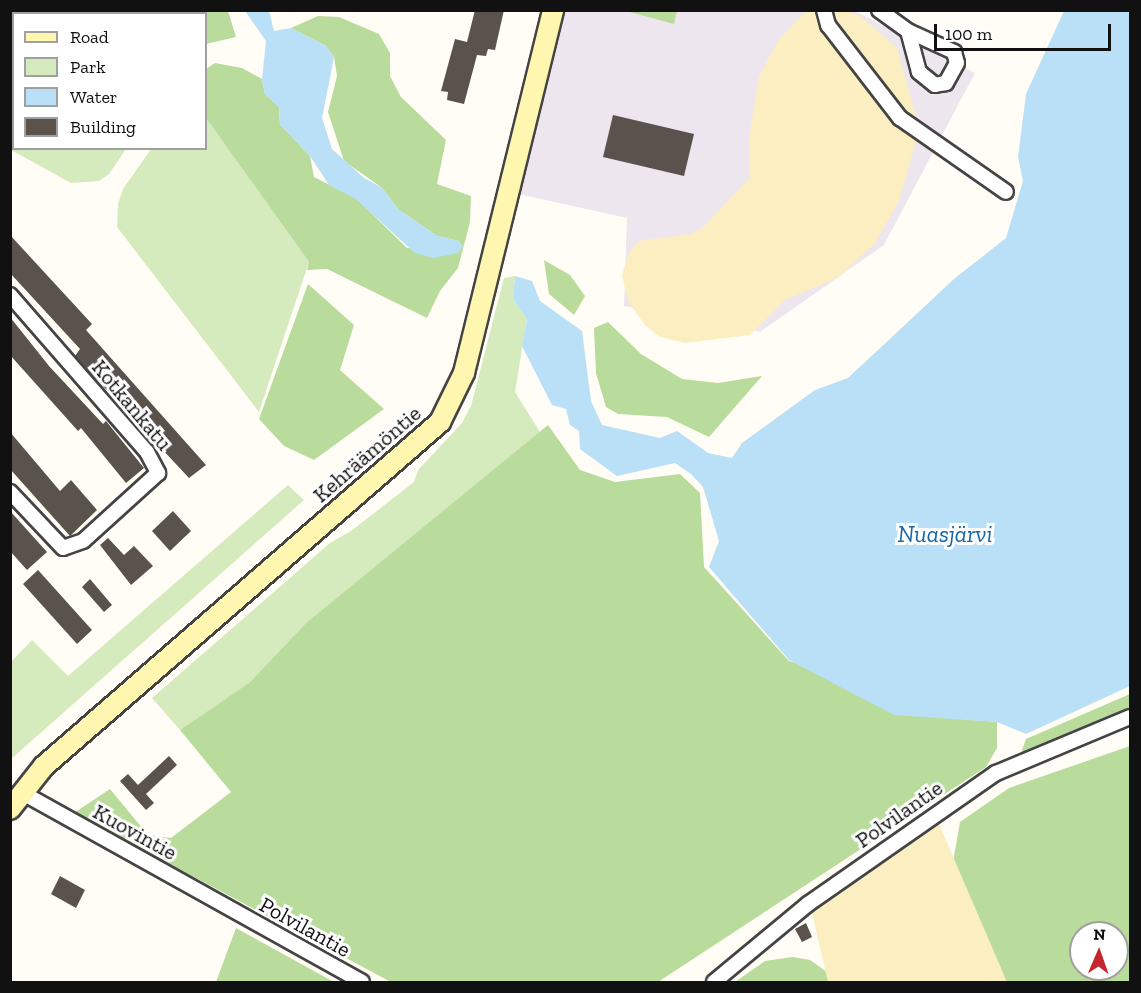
<!DOCTYPE html>
<html>
<head>
<meta charset="utf-8">
<style>
	body { margin:0 }
	#map { position:relative; width:1141px; height:993px; overflow:hidden; background:#fffdf5; font-family:"Zilla Slab",serif }
	div>[style] { position:absolute }
	.industrial>* { inset:0; background:#eee6ef }
	.green>* { inset:0; background:#d5ebbd }
	.forest>* { inset:0; background:#b9dc9c }
	.sand>* { inset:0; background:#fbeec1 }
	.water>* { inset:0; background:#b9e0f7 }
	.building>* { inset:0; background:#5a524d }
	.roads { filter:drop-shadow(2px 0 #444) drop-shadow(-2px 0 #444) drop-shadow(0 2px #444) drop-shadow(0 -2px #444) }
	.street>* { height:14px; margin:-7px; padding:0 7px; transform-origin:7px; border-radius:7px; background:#fff }
	.secondary>* { height:20px; margin:-10px; padding:0 10px; transform-origin:10px; border-radius:10px; background:#fff6b0 }
	span { translate:-50% -50%; white-space:nowrap; text-align:center; line-height:1.15; -webkit-text-stroke:6px #fff; paint-order:stroke }
	.street-label { font-size:22px; color:#111 }
	.water-label { font-size:24px; color:#1768a6; font-style:italic }
	.frame { position:absolute; inset:0; border:12px solid #111; pointer-events:none }
	.legend { position:absolute; left:12px; top:12px; width:195px; height:138px; box-sizing:border-box; background:#fff; border:2px solid #a0a0a0; margin:0; padding:8px 10px; list-style:none; font-size:18px; color:#111 }
	.legend li { display:flex; align-items:center; gap:12px; height:30px }
	.legend b { width:30px; border:2px solid #a0a0a0 }
	.north { position:absolute; left:1069px; top:921px; width:60px; height:60px; box-sizing:border-box; background:#fff; border:2px solid #a0a0a0; border-radius:50%; rotate:2deg; font-size:16px; font-weight:700; line-height:24px; text-align:center; color:#111 }
	.north::after { content:''; display:block; margin:auto; width:21px; height:27px; background:#c4262e; clip-path:polygon(50% 0,100% 100%,50% 72%,0 100%) }
	.scale { position:absolute; left:934px; top:24px; width:177px; height:27px; box-sizing:border-box; border:3px solid #111; border-top:0; padding-left:8px; font-size:18px; line-height:21px; white-space:nowrap; color:#111; -webkit-text-stroke:4px #fff; paint-order:stroke }
</style>
</head>
<body>
<div id="map">
	<div class="industrial">
		<div style="clip-path:polygon(545px 11px,855px 11px,975px 73px,884px 245px,760px 332px,624px 306px,627px 218px,500px 190px)"></div>
	</div>
	<div class="green">
		<div style="clip-path:polygon(10px 11px,35px 13px,14px 14px,14px 148px,126px 149px,109px 174px,99px 181px,71px 183px,11px 150px)"></div>
		<div style="clip-path:polygon(206px 118px,309px 262px,259px 412px,117px 227px,118px 204px,123px 189px,151px 149px,206px 148px)"></div>
		<div style="clip-path:polygon(515px 276px,513px 299px,527px 318px,515px 392px,540px 432px,306px 623px,250px 682px,180px 730px,152px 698px,330px 543px,351px 531px,414px 482px,418px 470px,462px 423px,471px 406px,504px 278px)"></div>
		<div style="clip-path:polygon(288px 485px,304px 500px,11px 759px,11px 662px,32px 640px,68px 676px)"></div>
	</div>
	<div class="forest">
		<div style="clip-path:polygon(228px 11px,236px 37px,206px 44px,206px 48px,206px 14px,41px 12px)"></div>
		<div style="clip-path:polygon(626px 11px,677px 10px,677px 11px,674px 24px)"></div>
		<div style="clip-path:polygon(318px 16px,339px 17px,379px 34px,390px 53px,390px 76px,401px 97px,446px 140px,437px 184px,471px 196px,470px 222px,458px 268px,440px 291px,427px 318px,327px 269px,307px 270px,309px 262px,206px 118px,206px 69px,215px 63px,242px 68px,262px 79px,265px 94px,279px 107px,280px 124px,310px 156px,314px 177px,357px 199px,407px 248px,459px 241px,437px 236px,398px 209px,381px 187px,344px 161px,328px 112px,337px 76px,334px 57px,326px 46px,291px 28px)"></div>
		<div style="clip-path:polygon(544px 260px,570px 275px,585px 296px,574px 315px,549px 294px)"></div>
		<div style="clip-path:polygon(308px 284px,354px 325px,340px 370px,384px 409px,314px 460px,284px 446px,259px 419px)"></div>
		<div style="clip-path:polygon(608px 322px,641px 354px,682px 379px,718px 383px,762px 376px,709px 437px,667px 417px,618px 414px,606px 407px,596px 373px,594px 328px)"></div>
		<div style="clip-path:polygon(548px 425px,580px 470px,615px 482px,680px 474px,700px 493px,704px 567px,789px 661px,950px 718px,997px 722px,997px 748px,986px 767px,658px 982px,391px 982px,74px 813px,110px 789px,148px 835px,171px 838px,231px 792px,180px 730px,250px 682px,306px 623px)"></div>
		<div style="clip-path:polygon(1130px 694px,1130px 709px,1021px 753px,1026px 739px)"></div>
		<div style="clip-path:polygon(evenodd,1130px 746px,1130px 982px,1000px 982px,952px 868px,960px 822px,1009px 788px,1130px 746px,1081px 933px,1117px 933px,1117px 969px,1081px 969px,1081px 933px)"></div>
		<div style="clip-path:polygon(236px 928px,334px 982px,216px 982px)"></div>
		<div style="clip-path:polygon(793px 957px,810px 960px,827px 972px,833px 982px,735px 982px,765px 961px)"></div>
	</div>
	<div class="sand">
		<div style="clip-path:polygon(806px 11px,848px 11px,863px 18px,897px 48px,915px 113px,917px 137px,899px 201px,875px 243px,839px 277px,785px 300px,750px 335px,685px 343px,660px 337px,645px 325px,628px 301px,622px 275px,629px 253px,638px 241px,691px 234px,702px 228px,749px 179px,749px 139px,759px 76px,779px 39px)"></div>
		<div style="clip-path:polygon(939px 824px,1007px 982px,828px 982px,812px 913px)"></div>
	</div>
	<div class="water">
		<div style="clip-path:polygon(245px 11px,269px 11px,274px 31px,291px 28px,326px 46px,334px 57px,322px 118px,332px 149px,364px 178px,381px 187px,398px 209px,437px 236px,459px 241px,463px 246px,458px 253px,433px 258px,415px 253px,356px 199px,329px 185px,310px 156px,280px 124px,279px 107px,265px 94px,262px 79px,266px 41px)"></div>
		<div style="clip-path:polygon(1064px 11px,1130px 11px,1130px 686px,1026px 734px,997px 722px,894px 715px,789px 660px,709px 567px,719px 541px,703px 487px,691px 474px,675px 463px,617px 476px,580px 449px,579px 431px,570px 425px,566px 409px,552px 405px,522px 346px,527px 319px,513px 299px,515px 276px,532px 281px,540px 301px,582px 331px,591px 401px,602px 425px,660px 438px,677px 431px,708px 453px,732px 458px,742px 443px,815px 390px,848px 378px,954px 279px,1006px 238px,1023px 181px,1018px 157px,1026px 94px)"></div>
	</div>
	<div class="building">
		<div style="clip-path:polygon(475px 10px,504px 10px,495px 50px,488px 49px,486px 56px,477px 55px,464px 104px,447px 100px,448px 92px,441px 91px,455px 39px,467px 42px)"></div>
		<div style="clip-path:polygon(613px 115px,694px 134px,684px 176px,603px 157px)"></div>
		<div style="clip-path:polygon(10px 235px,92px 324px,86px 330px,206px 465px,189px 478px,75px 356px,80px 349px,10px 273px)"></div>
		<div style="clip-path:polygon(10px 317px,49px 366px,103px 424px,106px 421px,144px 468px,126px 483px,81px 428px,78px 431px,10px 355px)"></div>
		<div style="clip-path:polygon(10px 432px,60px 491px,71px 480px,97px 510px,70px 536px,10px 469px)"></div>
		<div style="clip-path:polygon(10px 511px,47px 552px,27px 570px,10px 551px)"></div>
		<div style="clip-path:polygon(173px 511px,191px 531px,170px 551px,152px 531px)"></div>
		<div style="clip-path:polygon(108px 538px,124px 555px,134px 546px,153px 566px,131px 585px,100px 545px)"></div>
		<div style="clip-path:polygon(38px 570px,92px 630px,77px 644px,23px 584px)"></div>
		<div style="clip-path:polygon(90px 579px,112px 605px,104px 612px,82px 587px)"></div>
		<div style="clip-path:polygon(169px 756px,177px 765px,146px 794px,154px 803px,146px 810px,120px 781px,128px 774px,138px 785px)"></div>
		<div style="clip-path:polygon(60px 876px,85px 890px,76px 908px,51px 894px)"></div>
		<div style="clip-path:polygon(806px 923px,812px 937px,802px 942px,795px 929px)"></div>
	</div>
	<div class="roads">
		<div class="street">
			<div style="left:824px;top:10px;width:16px;rotate:75deg"></div>
			<div style="left:828px;top:25px;width:118px;rotate:52.3deg"></div>
			<div style="left:900px;top:118px;width:129px;rotate:34.9deg"></div>
			<div style="left:879px;top:10px;width:36px;rotate:36deg"></div>
			<div style="left:908px;top:31px;width:51px;rotate:24.5deg"></div>
			<div style="left:954px;top:52px;width:11px;rotate:75deg"></div>
			<div style="left:957px;top:63px;width:23px;rotate:119deg"></div>
			<div style="left:946px;top:83px;width:11px;rotate:170deg"></div>
			<div style="left:935px;top:85px;width:21px;rotate:-141deg"></div>
			<div style="left:919px;top:72px;width:42px;rotate:-105deg"></div>
			<div style="left:10px;top:295px;width:208px;rotate:48.9deg"></div>
			<div style="left:147px;top:452px;width:24px;rotate:62deg"></div>
			<div style="left:158px;top:473px;width:101px;rotate:137.8deg"></div>
			<div style="left:83px;top:541px;width:21px;rotate:161deg"></div>
			<div style="left:63px;top:548px;width:77px;rotate:-133.4deg"></div>
			<div style="left:21px;top:792px;width:390px;rotate:29.1deg"></div>
			<div style="left:714px;top:982px;width:122px;rotate:-39.7deg"></div>
			<div style="left:808px;top:904px;width:229px;rotate:-34.9deg"></div>
			<div style="left:996px;top:773px;width:145px;rotate:-22.7deg"></div>
		</div>
		<div class="secondary">
			<div style="left:10px;top:809px;width:55px;rotate:-51.7deg"></div>
			<div style="left:44px;top:766px;width:525px;rotate:-40.98deg"></div>
			<div style="left:440px;top:422px;width:55px;rotate:-63.9deg"></div>
			<div style="left:464px;top:373px;width:374px;rotate:-76.2deg"></div>
		</div>
	</div>
	<div class="street-label">
		<span style="left:132px;top:405px;rotate:50deg">Kotkankatu</span>
		<span style="left:367px;top:454px;rotate:-41deg">Kehräämöntie</span>
		<span style="left:899px;top:814px;rotate:-35deg">Polvilantie</span>
		<span style="left:135px;top:832px;rotate:29deg">Kuovintie</span>
		<span style="left:305px;top:927px;rotate:29deg">Polvilantie</span>
	</div>
	<div class="water-label">
		<span style="left:945px;top:534px">Nuasjärvi</span>
	</div>
	<div class="frame"></div>
	<ul class="legend">
	<li><b style="height:8px;background:#fff6b0"></b>Road</li>
	<li><b style="height:16px;background:#d5ebbd"></b>Park</li>
	<li><b style="height:16px;background:#b9e0f7"></b>Water</li>
	<li><b style="height:16px;background:#5a524d"></b>Building</li>
	</ul>
	<div class="north">N</div>
	<div class="scale">100 m</div>
</div>
</body>
</html>
